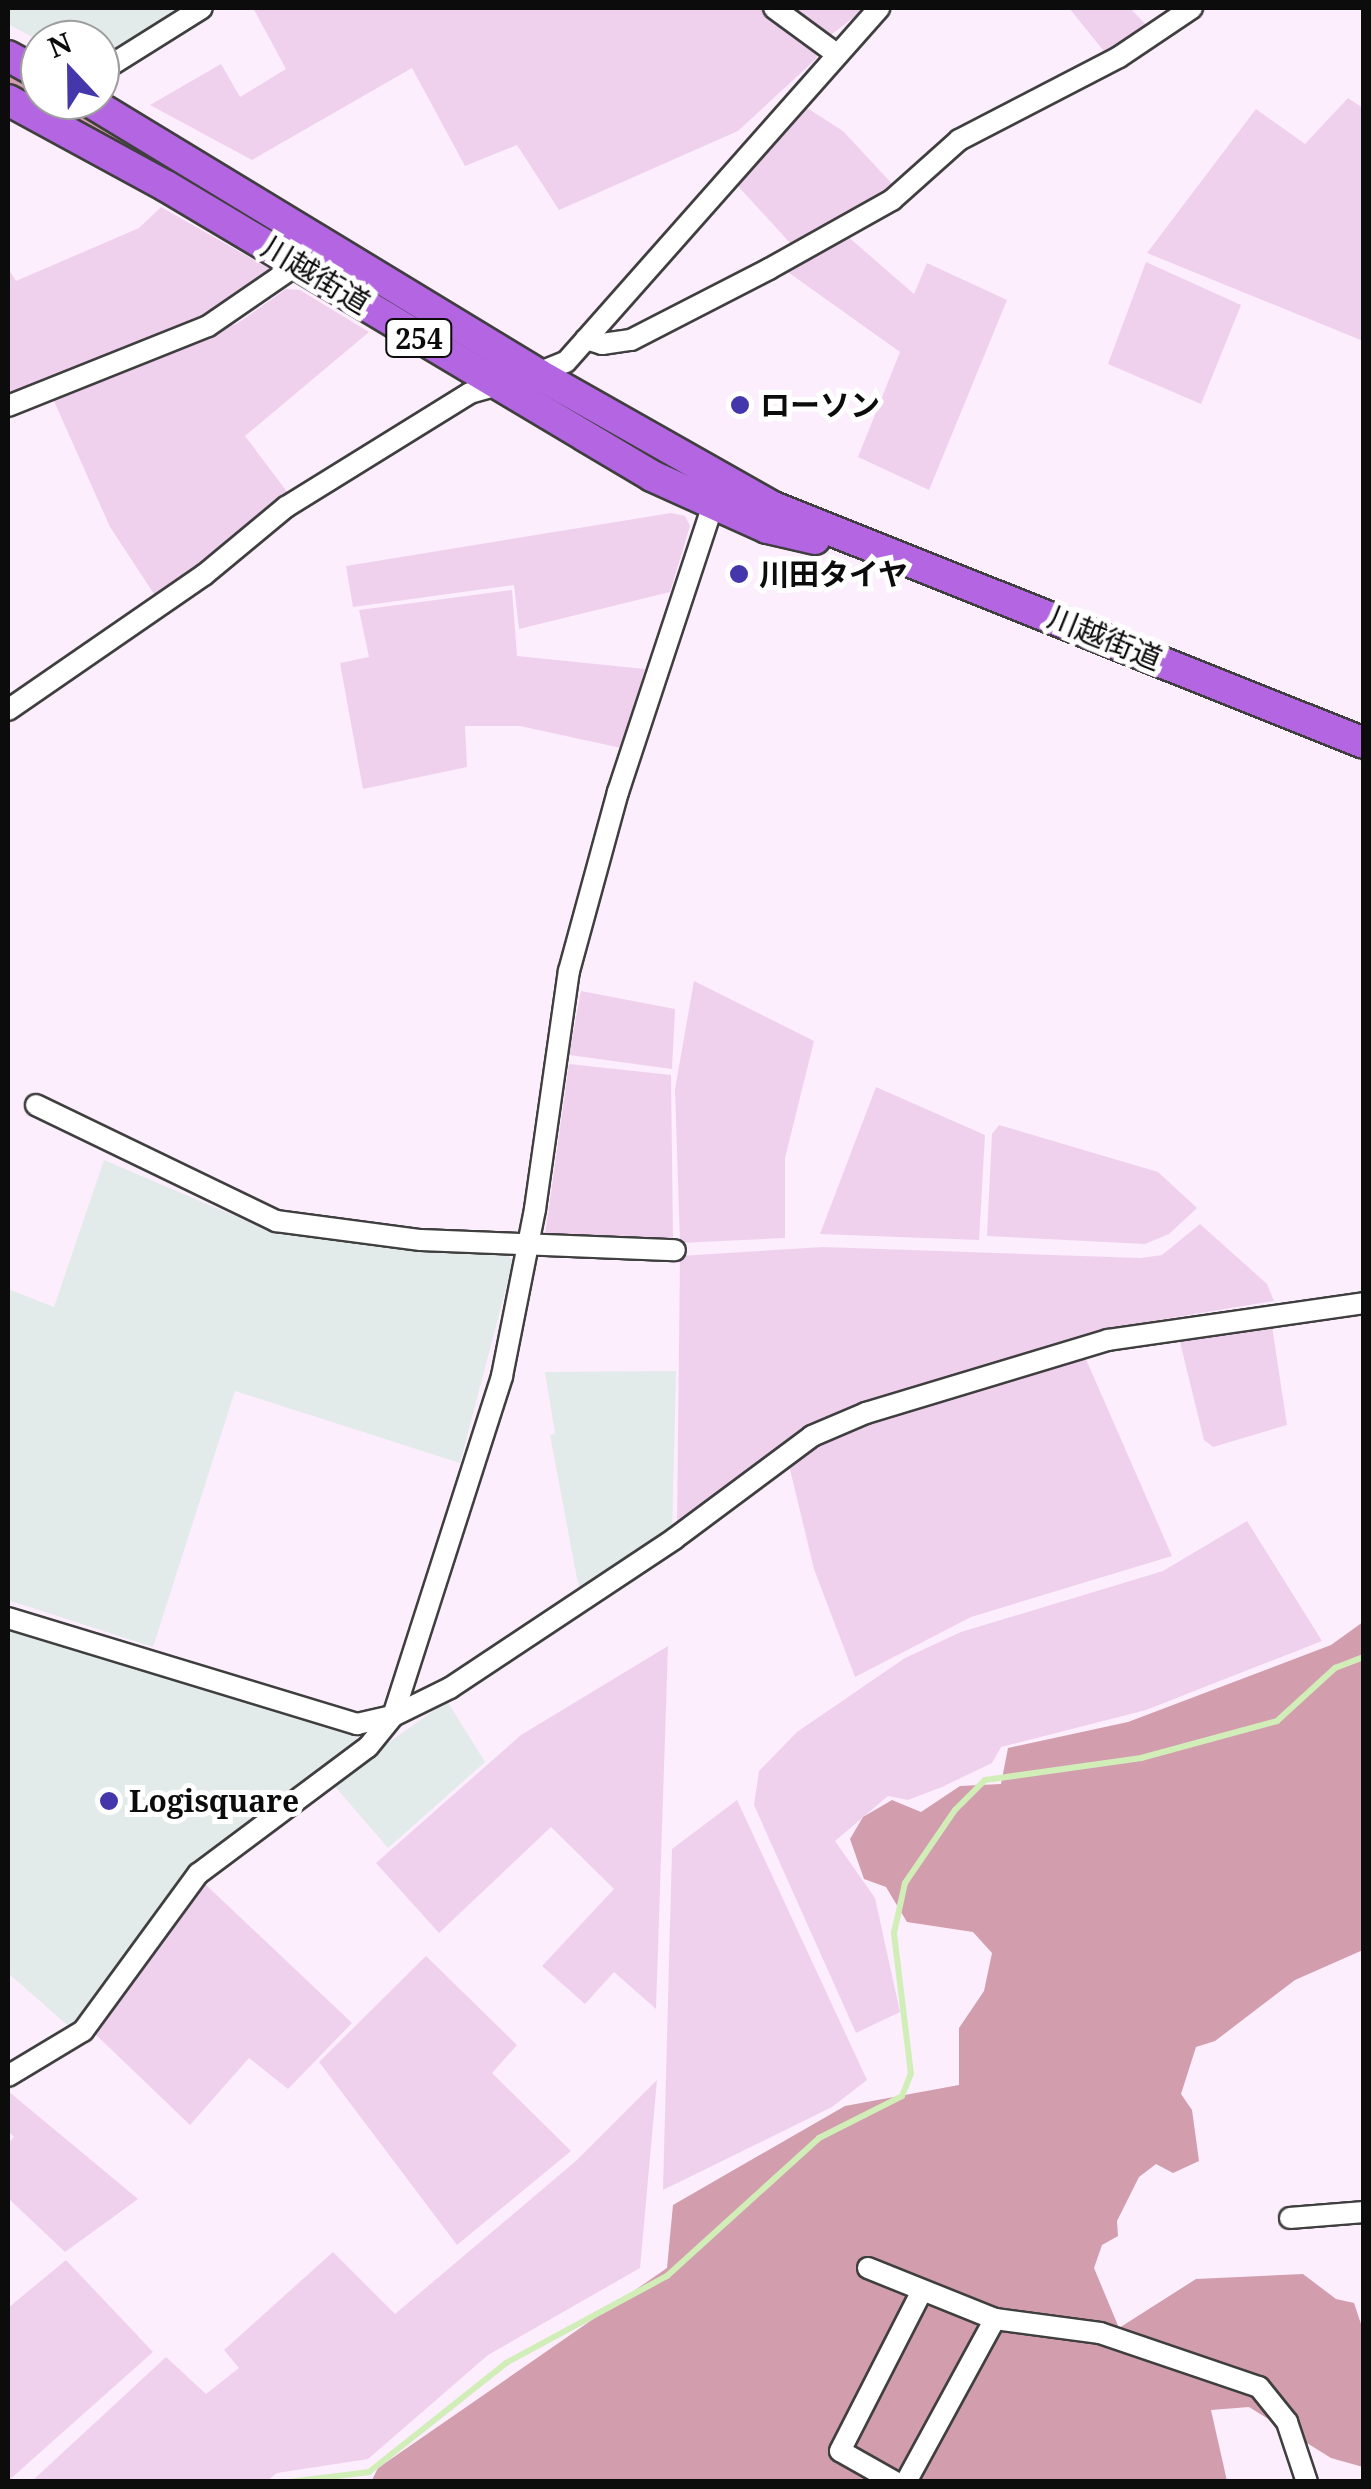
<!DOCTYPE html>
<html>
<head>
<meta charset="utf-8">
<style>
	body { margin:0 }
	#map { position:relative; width:1371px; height:2489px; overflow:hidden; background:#fceefd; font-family:"Noto Serif","Noto Sans JP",serif }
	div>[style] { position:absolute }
	.industrial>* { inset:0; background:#e2eaea }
	.farmland>* { inset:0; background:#f0d1ed }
	.forest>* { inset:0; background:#d29dac }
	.stream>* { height:6px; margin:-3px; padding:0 3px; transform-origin:3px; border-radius:3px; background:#d1eeb9 }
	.roads { filter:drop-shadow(2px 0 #3f3f3f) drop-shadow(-2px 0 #3f3f3f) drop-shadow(0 2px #3f3f3f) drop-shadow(0 -2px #3f3f3f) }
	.minor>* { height:20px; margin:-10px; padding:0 10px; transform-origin:10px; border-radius:10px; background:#fff }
	.highway>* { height:30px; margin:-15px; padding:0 15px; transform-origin:15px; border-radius:15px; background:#b466e2 }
	.dots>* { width:28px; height:28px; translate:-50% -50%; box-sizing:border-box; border:5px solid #fff; border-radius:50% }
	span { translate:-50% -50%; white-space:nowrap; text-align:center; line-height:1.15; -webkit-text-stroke:10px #fff; paint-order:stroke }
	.shield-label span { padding:2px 8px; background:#fff; border:2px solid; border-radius:8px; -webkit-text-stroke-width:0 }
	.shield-label { font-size:28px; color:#0c0c0c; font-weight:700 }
	.street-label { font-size:30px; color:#0c0c0c }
	.poi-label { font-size:30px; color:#0c0c0c; font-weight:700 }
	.left { translate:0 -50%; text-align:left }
	.frame { position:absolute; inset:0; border:10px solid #0c0c0c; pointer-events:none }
	.north { position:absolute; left:20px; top:20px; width:100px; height:100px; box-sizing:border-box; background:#fff; border:2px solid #9e9e9e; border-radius:50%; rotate:338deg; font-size:28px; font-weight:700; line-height:40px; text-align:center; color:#0c0c0c }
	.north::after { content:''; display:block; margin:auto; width:35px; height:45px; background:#4436ab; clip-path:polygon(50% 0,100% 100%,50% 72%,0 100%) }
</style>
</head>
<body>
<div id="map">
	<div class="industrial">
		<div style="clip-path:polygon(8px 8px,188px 8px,100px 56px,100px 40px,40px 41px,8px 24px)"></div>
		<div style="clip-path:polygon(104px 1160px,268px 1230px,417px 1250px,506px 1253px,513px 1261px,460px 1463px,235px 1391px,153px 1647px,8px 1600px,8px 1289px,54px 1307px)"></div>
		<div style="clip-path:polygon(676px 1371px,672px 1535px,580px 1594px,550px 1435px,555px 1434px,545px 1372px)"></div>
		<div style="clip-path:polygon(8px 1627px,356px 1737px,358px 1748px,204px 1859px,167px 1897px,73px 2030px,8px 1973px)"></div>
		<div style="clip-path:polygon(447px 1701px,485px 1762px,388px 1848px,332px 1783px)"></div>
	</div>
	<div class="farmland">
		<div style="clip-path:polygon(253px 8px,764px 8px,815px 48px,817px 58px,738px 131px,559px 210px,517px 145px,465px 166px,412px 68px,252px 160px,150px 105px,221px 64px,240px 97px,286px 69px)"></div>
		<div style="clip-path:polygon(790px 8px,866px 8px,828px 37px)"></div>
		<div style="clip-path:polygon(1069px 8px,1130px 8px,1149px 28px,1107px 55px)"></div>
		<div style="clip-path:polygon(1348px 98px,1363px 108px,1363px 341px,1147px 253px,1256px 109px,1305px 144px)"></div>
		<div style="clip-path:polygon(804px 106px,843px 131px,895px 187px,791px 244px,736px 184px)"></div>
		<div style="clip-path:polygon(161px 207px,270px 269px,272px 279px,208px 316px,8px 399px,8px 269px,16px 281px,139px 228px)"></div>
		<div style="clip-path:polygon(845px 234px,914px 294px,927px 263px,1007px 300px,929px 490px,858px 457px,900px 352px,785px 270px)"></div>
		<div style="clip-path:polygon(1146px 262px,1241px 305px,1201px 404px,1108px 364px)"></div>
		<div style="clip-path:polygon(286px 289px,300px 290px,369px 332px,245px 436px,288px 493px,156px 597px,110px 527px,54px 401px,238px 323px)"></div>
		<div style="clip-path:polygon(671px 513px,685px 516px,690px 526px,670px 592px,519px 629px,514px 585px,353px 607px,346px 566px)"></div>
		<div style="clip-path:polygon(512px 590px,517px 656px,645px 669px,621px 748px,520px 726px,465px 726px,467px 767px,363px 789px,340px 663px,369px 657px,359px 610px)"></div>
		<div style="clip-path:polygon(694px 981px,814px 1041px,785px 1158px,785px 1238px,680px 1243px,675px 1089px)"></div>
		<div style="clip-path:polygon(581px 991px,675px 1009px,672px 1069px,569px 1055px)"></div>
		<div style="clip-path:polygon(569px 1064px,671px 1075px,673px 1241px,545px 1235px)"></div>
		<div style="clip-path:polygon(876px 1087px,985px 1135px,979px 1240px,820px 1234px)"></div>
		<div style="clip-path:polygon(999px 1125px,1158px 1172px,1197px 1208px,1169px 1234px,1145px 1244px,987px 1236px,992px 1134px)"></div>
		<div style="clip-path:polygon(1200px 1224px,1267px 1284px,1274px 1301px,1146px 1322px,830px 1418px,759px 1460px,677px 1528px,680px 1256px,823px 1247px,1141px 1258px,1162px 1255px)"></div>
		<div style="clip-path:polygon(1271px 1320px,1287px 1425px,1213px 1447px,1204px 1440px,1178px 1334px)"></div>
		<div style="clip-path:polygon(1085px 1357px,1172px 1556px,971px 1617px,855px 1677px,814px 1569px,788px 1461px,822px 1437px,891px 1412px)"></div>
		<div style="clip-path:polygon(1247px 1521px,1322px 1641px,1146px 1710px,1001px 1747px,992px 1763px,942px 1787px,908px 1800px,888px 1796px,835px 1841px,875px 1898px,900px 2012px,856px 2033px,754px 1805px,759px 1771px,797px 1732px,905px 1658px,961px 1632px,1163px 1571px)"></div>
		<div style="clip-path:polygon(668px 1646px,656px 2009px,614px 1972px,585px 2004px,542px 1966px,614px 1889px,551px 1827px,439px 1933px,376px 1863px,521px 1735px)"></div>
		<div style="clip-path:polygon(737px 1800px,867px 2080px,832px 2107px,663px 2190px,672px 1849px)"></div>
		<div style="clip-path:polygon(205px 1884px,352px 2023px,288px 2089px,249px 2058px,190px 2125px,92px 2031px,175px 1911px)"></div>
		<div style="clip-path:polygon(426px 1956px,517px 2045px,492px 2073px,571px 2151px,457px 2245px,319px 2062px)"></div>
		<div style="clip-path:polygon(657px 2080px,640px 2268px,488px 2355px,368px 2459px,277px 2473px,267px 2481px,32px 2481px,166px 2357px,206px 2394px,239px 2368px,224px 2350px,333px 2252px,395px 2314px,577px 2160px)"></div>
		<div style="clip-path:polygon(8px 2091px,138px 2199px,65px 2252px,8px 2198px,8px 2143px,14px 2137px,8px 2131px)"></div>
		<div style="clip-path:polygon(66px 2260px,153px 2352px,8px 2481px,8px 2308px)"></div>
	</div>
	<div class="forest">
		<div style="clip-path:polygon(8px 65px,40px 83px,40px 100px,69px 100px,307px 238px,306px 253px,8px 92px)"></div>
		<div style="clip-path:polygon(1363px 1622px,1363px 1950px,1295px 1980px,1215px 2041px,1196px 2047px,1181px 2094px,1192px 2110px,1199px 2161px,1173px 2173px,1156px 2164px,1139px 2177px,1117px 2221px,1118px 2236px,1102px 2245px,1094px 2268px,1119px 2328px,1196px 2279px,1303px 2274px,1336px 2299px,1354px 2303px,1363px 2330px,1363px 2467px,1331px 2458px,1249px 2407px,1211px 2410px,1227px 2481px,371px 2482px,378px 2468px,667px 2268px,673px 2205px,845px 2106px,959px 2085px,959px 2028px,984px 1991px,992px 1953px,973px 1932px,907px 1922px,886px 1887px,864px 1879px,850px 1839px,863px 1817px,892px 1800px,921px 1812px,960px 1786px,1001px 1784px,1008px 1748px,1128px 1722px,1331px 1645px)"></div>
	</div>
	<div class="stream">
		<div style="left:289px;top:2482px;width:81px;rotate:-7.1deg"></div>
		<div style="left:369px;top:2472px;width:175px;rotate:-38.5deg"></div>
		<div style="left:506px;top:2363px;width:183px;rotate:-28.4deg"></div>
		<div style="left:667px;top:2276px;width:205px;rotate:-42.2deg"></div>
		<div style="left:819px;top:2138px;width:93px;rotate:-26.8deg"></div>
		<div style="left:902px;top:2096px;width:24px;rotate:-68deg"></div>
		<div style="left:911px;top:2074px;width:142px;rotate:-96.9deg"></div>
		<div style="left:894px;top:1933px;width:51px;rotate:-77.6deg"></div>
		<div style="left:905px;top:1883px;width:88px;rotate:-55.6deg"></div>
		<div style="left:955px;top:1810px;width:42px;rotate:-45deg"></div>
		<div style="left:985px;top:1780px;width:158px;rotate:-8deg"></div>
		<div style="left:1141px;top:1758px;width:141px;rotate:-15.2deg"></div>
		<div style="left:1277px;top:1721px;width:79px;rotate:-42.4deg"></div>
		<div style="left:1335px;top:1668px;width:31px;rotate:-21deg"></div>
	</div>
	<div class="roads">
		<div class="minor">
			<div style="left:774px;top:8px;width:74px;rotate:36.3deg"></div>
			<div style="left:100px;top:72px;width:120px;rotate:-32.1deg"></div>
			<div style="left:586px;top:339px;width:17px;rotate:17deg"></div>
			<div style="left:602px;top:344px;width:29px;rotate:-8deg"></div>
			<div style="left:631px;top:340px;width:155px;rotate:-27.2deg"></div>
			<div style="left:769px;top:269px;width:141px;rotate:-29.3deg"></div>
			<div style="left:892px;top:200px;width:90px;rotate:-41.8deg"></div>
			<div style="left:959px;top:140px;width:180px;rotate:-27.4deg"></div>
			<div style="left:1119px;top:57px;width:88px;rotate:-33.9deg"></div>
			<div style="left:533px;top:375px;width:35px;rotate:-22deg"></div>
			<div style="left:566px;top:362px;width:473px;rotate:-48.5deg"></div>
			<div style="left:8px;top:406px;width:215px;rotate:-21.8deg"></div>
			<div style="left:208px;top:326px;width:116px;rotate:-34.5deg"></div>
			<div style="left:8px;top:710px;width:238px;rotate:-34.6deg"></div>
			<div style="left:204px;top:575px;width:107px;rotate:-39.7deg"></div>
			<div style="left:286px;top:507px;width:216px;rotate:-31.8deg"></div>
			<div style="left:470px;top:393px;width:36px;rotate:-16deg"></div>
			<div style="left:36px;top:1105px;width:267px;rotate:25.8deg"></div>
			<div style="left:276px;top:1221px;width:146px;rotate:7.5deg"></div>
			<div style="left:421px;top:1240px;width:254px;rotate:2.3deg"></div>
			<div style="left:8px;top:1618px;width:365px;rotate:16.9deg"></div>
			<div style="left:357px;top:1724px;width:37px;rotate:-13deg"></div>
			<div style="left:393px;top:1716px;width:64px;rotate:-26.2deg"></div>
			<div style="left:450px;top:1688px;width:269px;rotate:-33.6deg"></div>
			<div style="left:674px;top:1539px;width:172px;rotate:-36.7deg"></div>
			<div style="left:812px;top:1436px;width:59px;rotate:-23.1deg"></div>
			<div style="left:866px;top:1413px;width:253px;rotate:-16.8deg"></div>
			<div style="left:1108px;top:1340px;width:259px;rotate:-8.2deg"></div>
			<div style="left:8px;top:2076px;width:87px;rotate:-31deg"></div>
			<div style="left:83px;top:2031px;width:195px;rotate:-53.8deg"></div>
			<div style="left:198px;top:1874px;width:212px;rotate:-36.8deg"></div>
			<div style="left:368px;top:1747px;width:40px;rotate:-51deg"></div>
			<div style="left:393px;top:1716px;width:357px;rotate:-72.2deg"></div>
			<div style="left:502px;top:1376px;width:170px;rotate:-78.8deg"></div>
			<div style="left:535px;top:1209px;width:240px;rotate:-81.9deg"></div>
			<div style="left:569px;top:971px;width:186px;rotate:-74.7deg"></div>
			<div style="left:618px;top:792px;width:302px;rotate:-71.7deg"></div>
			<div style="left:1290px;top:2218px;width:74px;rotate:-4.6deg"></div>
			<div style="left:868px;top:2268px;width:137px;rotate:21.9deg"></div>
			<div style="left:995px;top:2319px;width:106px;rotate:7.6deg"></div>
			<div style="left:1100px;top:2333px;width:168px;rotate:18.8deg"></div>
			<div style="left:1259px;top:2387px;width:45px;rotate:51.3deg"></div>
			<div style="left:1287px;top:2422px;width:63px;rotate:71.6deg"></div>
			<div style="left:895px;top:2482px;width:63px;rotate:-150.6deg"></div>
			<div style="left:840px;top:2451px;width:180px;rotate:-62.9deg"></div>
			<div style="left:906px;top:2482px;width:186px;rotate:-61.4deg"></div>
		</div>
		<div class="highway">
			<div style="left:8px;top:56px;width:37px;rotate:29deg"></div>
			<div style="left:8px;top:100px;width:180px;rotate:28.6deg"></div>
			<div style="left:166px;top:186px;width:566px;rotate:30.82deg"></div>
			<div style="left:652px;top:476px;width:126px;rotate:24.3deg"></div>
			<div style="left:767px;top:528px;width:49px;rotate:12.9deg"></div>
			<div style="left:87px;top:100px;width:528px;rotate:31.28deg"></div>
			<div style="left:538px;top:374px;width:270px;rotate:29.5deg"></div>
			<div style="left:773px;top:507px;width:636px;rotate:21.77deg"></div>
		</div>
	</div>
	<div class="dots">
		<div style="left:740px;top:405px;background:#4436ab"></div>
		<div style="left:739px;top:574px;background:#4436ab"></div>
		<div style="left:109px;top:1801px;background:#4436ab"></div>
	</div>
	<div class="shield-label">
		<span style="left:419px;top:338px">254</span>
	</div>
	<div class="street-label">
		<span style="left:316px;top:275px;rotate:31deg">川越街道</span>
		<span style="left:1105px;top:638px;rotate:22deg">川越街道</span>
	</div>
	<div class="poi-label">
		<span class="left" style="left:760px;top:405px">ローソン</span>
		<span class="left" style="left:759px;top:574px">川田タイヤ</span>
		<span class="left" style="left:129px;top:1801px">Logisquare</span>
	</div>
	<div class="frame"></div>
	<div class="north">N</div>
</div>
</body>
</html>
